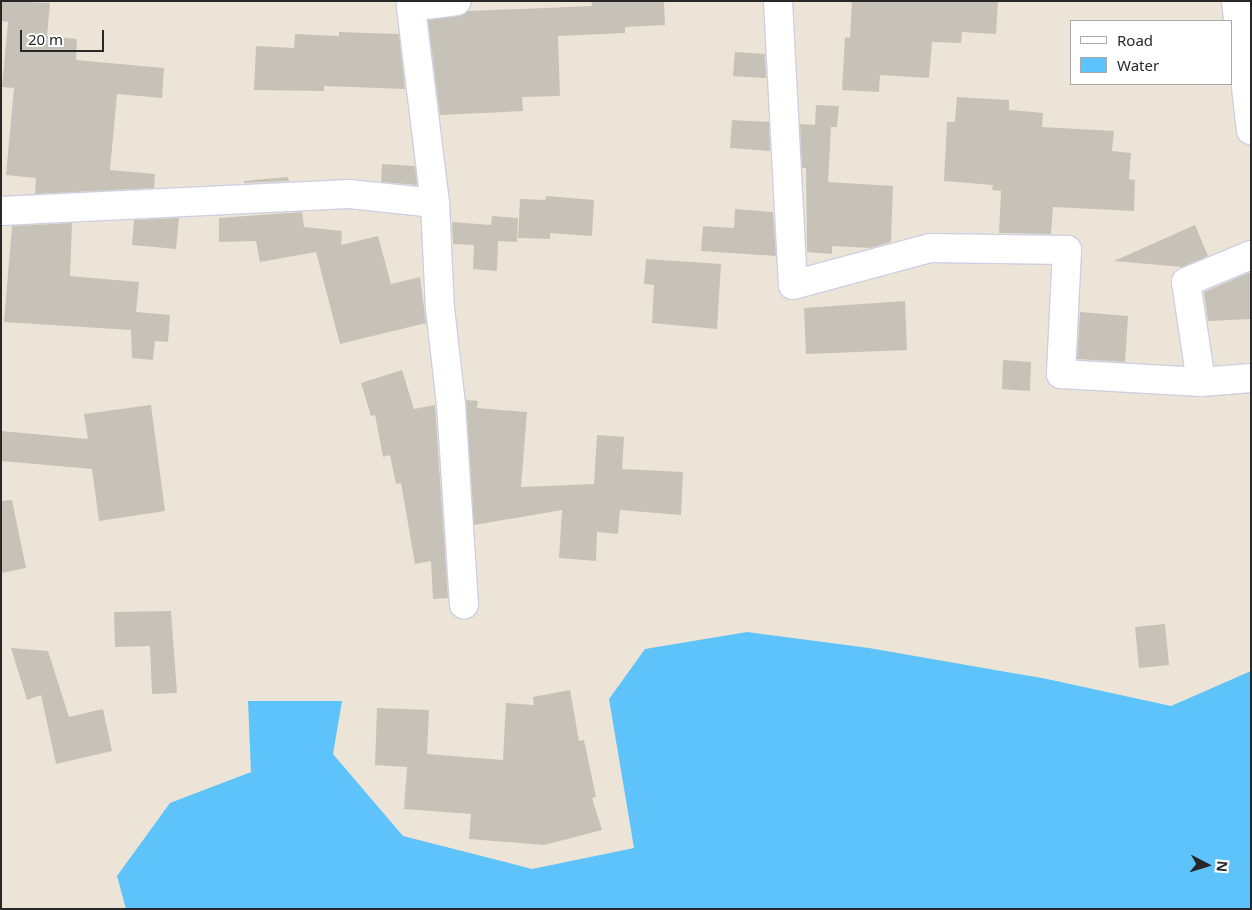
<!DOCTYPE html>
<html>
<head>
<meta charset="utf-8">
<style>
	body { margin:0 }
	#map { position:relative; width:1252px; height:910px; overflow:hidden; background:#ece5d7; font-family:"Noto Sans",sans-serif }
	div>[style] { position:absolute }
	.water>* { inset:0; background:#5ec3fa }
	.building>* { inset:0; background:#c7c2b7 }
	.roads { filter:drop-shadow(1px 0 #cdcfe3) drop-shadow(-1px 0 #cdcfe3) drop-shadow(0 1px #cdcfe3) drop-shadow(0 -1px #cdcfe3) }
	.minor>* { height:28px; margin:-14px; padding:0 14px; transform-origin:14px; border-radius:14px; background:#fff }
	span { translate:-50% -50%; white-space:nowrap; text-align:center; line-height:1.15; -webkit-text-stroke:4.5px #fff; paint-order:stroke }
	.frame { position:absolute; inset:0; border:2px solid #282828; pointer-events:none }
	.legend { position:absolute; left:1070px; top:20px; width:162px; height:65px; box-sizing:border-box; background:#fff; border:1px solid #a9a9a9; margin:0; padding:6px 9px; list-style:none; font-size:15px; color:#282828 }
	.legend li { display:flex; align-items:center; gap:10px; height:25px }
	.legend b { width:25px; border:1px solid #a9a9a9 }
	.north { position:absolute; left:1182px; top:840px; width:50px; height:50px; -webkit-text-stroke:4px #fff; paint-order:stroke; rotate:95deg; font-size:14px; font-weight:700; line-height:20px; text-align:center; color:#282828 }
	.north::after { content:''; display:block; margin:auto; width:18px; height:22px; background:#282828; clip-path:polygon(50% 0,100% 100%,50% 72%,0 100%) }
	.scale { position:absolute; left:20px; top:30px; width:84px; height:22px; box-sizing:border-box; border:2px solid #282828; border-top:0; padding-left:6px; font-size:15px; line-height:18px; white-space:nowrap; color:#282828; -webkit-text-stroke:4px #fff; paint-order:stroke }
</style>
</head>
<body>
<div id="map">
	<div class="water">
		<div style="clip-path:polygon(747px 632px,869px 648px,1047px 679px,1171px 706px,1251px 671px,1251px 909px,126px 909px,117px 876px,170px 803px,251px 772px,248px 701px,342px 701px,333px 754px,403px 836px,532px 869px,634px 848px,609px 699px,645px 649px)"></div>
	</div>
	<div class="building">
		<div style="clip-path:polygon(1px 1px,50px 3px,47px 36px,77px 39px,76px 60px,164px 68px,162px 98px,117px 94px,110px 170px,155px 174px,154px 188px,35px 194px,36px 178px,6px 175px,14px 88px,2px 87px,8px 22px,1px 21px)"></div>
		<div style="clip-path:polygon(591px 1px,664px 1px,665px 25px,625px 27px,625px 33px,558px 36px,560px 96px,522px 97px,523px 111px,440px 115px,428px 20px,459px 16px,469px 11px,592px 6px)"></div>
		<div style="clip-path:polygon(852px 1px,998px 1px,996px 34px,962px 32px,961px 43px,932px 42px,929px 78px,880px 75px,879px 92px,842px 90px,845px 37px,850px 38px)"></div>
		<div style="clip-path:polygon(339px 32px,399px 34px,405px 89px,324px 86px,324px 91px,254px 90px,256px 46px,294px 48px,295px 34px,339px 36px)"></div>
		<div style="clip-path:polygon(735px 52px,765px 54px,766px 78px,733px 76px)"></div>
		<div style="clip-path:polygon(957px 97px,1009px 100px,1009px 110px,1043px 113px,1042px 127px,1114px 131px,1112px 151px,1131px 153px,1129px 179px,1135px 180px,1134px 211px,1053px 207px,1051px 234px,999px 233px,1001px 191px,992px 190px,993px 185px,944px 181px,947px 122px,955px 122px)"></div>
		<div style="clip-path:polygon(816px 105px,839px 106px,837px 127px,831px 127px,828px 182px,893px 186px,891px 242px,870px 248px,832px 246px,832px 254px,807px 252px,806px 168px,802px 168px,800px 124px,815px 125px)"></div>
		<div style="clip-path:polygon(732px 120px,769px 122px,770px 151px,730px 148px)"></div>
		<div style="clip-path:polygon(382px 164px,415px 166px,417px 185px,381px 182px)"></div>
		<div style="clip-path:polygon(288px 177px,289px 181px,244px 183px,244px 181px)"></div>
		<div style="clip-path:polygon(546px 196px,594px 200px,592px 236px,550px 233px,550px 239px,518px 238px,520px 199px,545px 200px)"></div>
		<div style="clip-path:polygon(735px 209px,773px 212px,776px 256px,701px 251px,703px 226px,734px 228px)"></div>
		<div style="clip-path:polygon(302px 212px,304px 227px,342px 231px,341px 245px,378px 236px,391px 284px,420px 277px,426px 323px,340px 344px,316px 252px,260px 262px,256px 241px,219px 242px,219px 218px)"></div>
		<div style="clip-path:polygon(492px 216px,518px 218px,517px 242px,498px 241px,497px 271px,473px 269px,474px 245px,453px 244px,452px 222px,491px 225px)"></div>
		<div style="clip-path:polygon(179px 218px,176px 249px,132px 245px,134px 220px)"></div>
		<div style="clip-path:polygon(72px 223px,70px 276px,139px 282px,136px 312px,170px 315px,168px 342px,155px 341px,153px 360px,132px 358px,131px 330px,4px 322px,12px 226px)"></div>
		<div style="clip-path:polygon(1195px 225px,1208px 256px,1182px 267px,1114px 261px)"></div>
		<div style="clip-path:polygon(646px 259px,721px 264px,717px 329px,652px 323px,654px 285px,644px 284px)"></div>
		<div style="clip-path:polygon(1251px 272px,1251px 319px,1208px 321px,1204px 292px)"></div>
		<div style="clip-path:polygon(905px 301px,907px 350px,806px 354px,804px 308px)"></div>
		<div style="clip-path:polygon(1080px 312px,1128px 316px,1125px 362px,1077px 359px)"></div>
		<div style="clip-path:polygon(1003px 360px,1031px 362px,1030px 391px,1002px 389px)"></div>
		<div style="clip-path:polygon(402px 370px,414px 409px,435px 405px,448px 598px,433px 599px,431px 561px,415px 564px,401px 483px,396px 484px,390px 455px,383px 457px,375px 415px,371px 416px,361px 383px)"></div>
		<div style="clip-path:polygon(466px 400px,478px 401px,477px 408px,527px 412px,521px 487px,594px 484px,597px 435px,624px 437px,622px 469px,683px 472px,681px 515px,620px 510px,618px 534px,597px 532px,596px 561px,559px 558px,562px 510px,474px 525px)"></div>
		<div style="clip-path:polygon(151px 405px,165px 511px,99px 521px,92px 469px,1px 461px,1px 431px,88px 439px,84px 414px)"></div>
		<div style="clip-path:polygon(12px 500px,26px 568px,1px 573px,1px 501px)"></div>
		<div style="clip-path:polygon(171px 611px,177px 693px,152px 694px,150px 646px,115px 647px,114px 612px)"></div>
		<div style="clip-path:polygon(1165px 624px,1169px 665px,1139px 668px,1135px 627px)"></div>
		<div style="clip-path:polygon(11px 648px,48px 651px,69px 717px,103px 709px,112px 751px,56px 764px,41px 695px,27px 700px)"></div>
		<div style="clip-path:polygon(570px 690px,579px 741px,584px 740px,596px 797px,592px 798px,602px 830px,544px 845px,469px 839px,471px 814px,404px 809px,407px 767px,375px 765px,377px 708px,429px 710px,427px 754px,503px 760px,506px 703px,534px 705px,533px 697px)"></div>
	</div>
	<div class="roads">
		<div class="minor">
			<div style="left:411px;top:1px;width:6px;rotate:90deg"></div>
			<div style="left:411px;top:7px;width:46px;rotate:-7.4deg"></div>
			<div style="left:778px;top:1px;width:284px;rotate:87deg"></div>
			<div style="left:793px;top:285px;width:142px;rotate:-15.1deg"></div>
			<div style="left:930px;top:248px;width:137px;rotate:0.8deg"></div>
			<div style="left:1067px;top:250px;width:124px;rotate:92.8deg"></div>
			<div style="left:1061px;top:374px;width:140px;rotate:3.3deg"></div>
			<div style="left:1201px;top:382px;width:101px;rotate:-98.5deg"></div>
			<div style="left:1186px;top:282px;width:70px;rotate:-22.6deg"></div>
			<div style="left:1236px;top:1px;width:130px;rotate:83.4deg"></div>
			<div style="left:435px;top:203px;width:105px;rotate:87.3deg"></div>
			<div style="left:440px;top:308px;width:97px;rotate:83.5deg"></div>
			<div style="left:451px;top:404px;width:201px;rotate:86.3deg"></div>
			<div style="left:1px;top:211px;width:348px;rotate:-2.8deg"></div>
			<div style="left:349px;top:194px;width:86px;rotate:6deg"></div>
			<div style="left:435px;top:203px;width:197px;rotate:-97deg"></div>
			<div style="left:1201px;top:382px;width:50px;rotate:-4.6deg"></div>
		</div>
	</div>
	<div class="frame"></div>
	<ul class="legend">
	<li><b style="height:6px;background:#fff"></b>Road</li>
	<li><b style="height:14px;background:#5ec3fa"></b>Water</li>
	</ul>
	<div class="north">N</div>
	<div class="scale">20 m</div>
</div>
</body>
</html>
